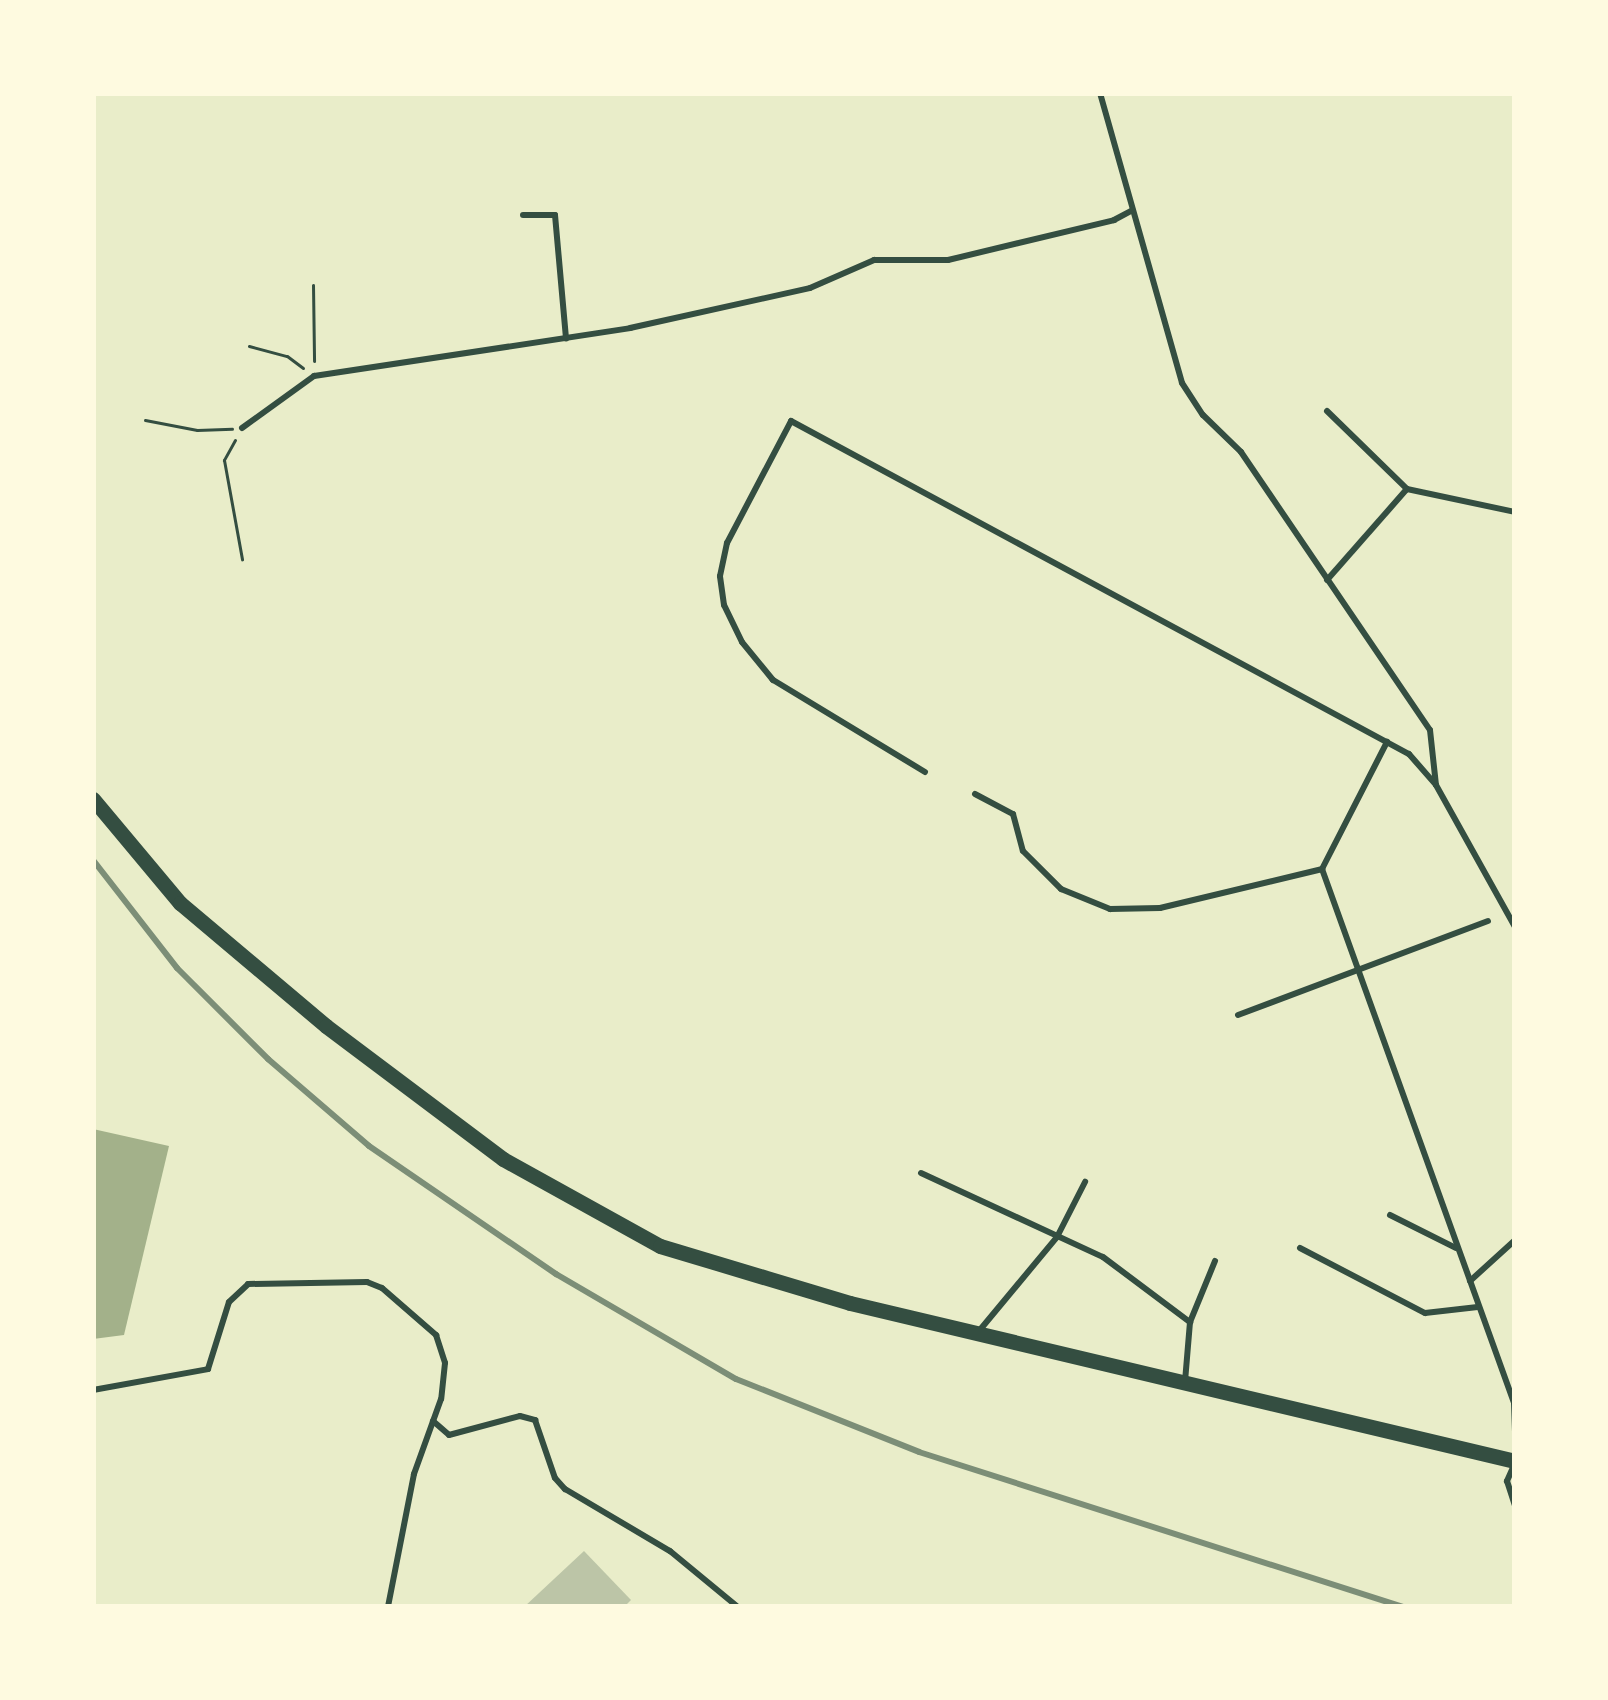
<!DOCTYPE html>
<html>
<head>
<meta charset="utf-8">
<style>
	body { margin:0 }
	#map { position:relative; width:1608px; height:1700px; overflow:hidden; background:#e9edc9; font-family:"IBM Plex Sans",sans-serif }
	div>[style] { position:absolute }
	.water>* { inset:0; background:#a3b18a }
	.building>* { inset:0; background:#bcc5a7 }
	.path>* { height:3px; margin:-1.5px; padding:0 1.5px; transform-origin:1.5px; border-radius:1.5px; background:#344e41 }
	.service>* { height:6px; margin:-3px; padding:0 3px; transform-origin:3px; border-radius:3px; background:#344e41 }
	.secondary>* { height:15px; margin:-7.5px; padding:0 7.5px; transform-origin:7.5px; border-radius:7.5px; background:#344e41 }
	.rail>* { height:6px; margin:-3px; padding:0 3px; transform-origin:3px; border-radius:3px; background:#7c8e77 }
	span { translate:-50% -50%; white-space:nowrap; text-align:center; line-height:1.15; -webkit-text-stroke:9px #fefae0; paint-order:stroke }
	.frame { position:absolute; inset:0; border:96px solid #fefae0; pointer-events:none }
</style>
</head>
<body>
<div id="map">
	<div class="water">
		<div style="clip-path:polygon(93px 1129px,169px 1146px,124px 1335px,93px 1339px)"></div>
	</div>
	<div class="building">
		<div style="clip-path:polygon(584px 1551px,631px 1600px,624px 1607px,524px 1607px)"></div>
	</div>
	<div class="path">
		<div style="left:313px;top:285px;width:76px;rotate:89.2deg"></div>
		<div style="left:249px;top:346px;width:39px;rotate:15deg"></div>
		<div style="left:287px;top:356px;width:20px;rotate:37deg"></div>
		<div style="left:145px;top:420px;width:53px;rotate:10.9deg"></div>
		<div style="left:197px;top:430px;width:35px;rotate:-2deg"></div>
		<div style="left:235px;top:440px;width:23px;rotate:119deg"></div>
		<div style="left:224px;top:460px;width:101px;rotate:79.7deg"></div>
	</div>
	<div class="service">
		<div style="left:1100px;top:93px;width:301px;rotate:74.2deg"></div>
		<div style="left:1182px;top:383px;width:38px;rotate:57deg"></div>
		<div style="left:1203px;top:415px;width:53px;rotate:44.2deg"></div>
		<div style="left:1241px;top:452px;width:336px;rotate:55.8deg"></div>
		<div style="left:1430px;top:730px;width:55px;rotate:83.8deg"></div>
		<div style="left:1436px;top:785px;width:162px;rotate:60.9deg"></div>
		<div style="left:523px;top:215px;width:32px"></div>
		<div style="left:555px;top:215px;width:124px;rotate:84.9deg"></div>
		<div style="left:1327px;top:411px;width:112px;rotate:44.3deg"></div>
		<div style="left:1407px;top:489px;width:110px;rotate:12deg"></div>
		<div style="left:242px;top:428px;width:89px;rotate:-35.8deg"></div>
		<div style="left:314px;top:376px;width:320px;rotate:-8.6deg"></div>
		<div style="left:630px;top:328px;width:184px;rotate:-12.5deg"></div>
		<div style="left:810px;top:288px;width:70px;rotate:-23.6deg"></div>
		<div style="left:874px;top:260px;width:74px"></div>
		<div style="left:948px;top:260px;width:171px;rotate:-13.5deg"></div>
		<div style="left:1114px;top:220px;width:21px;rotate:-28deg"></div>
		<div style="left:1327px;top:580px;width:121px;rotate:-48.7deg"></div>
		<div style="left:925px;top:772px;width:178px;rotate:-148.8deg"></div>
		<div style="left:773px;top:680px;width:49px;rotate:-129.2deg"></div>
		<div style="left:742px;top:642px;width:41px;rotate:-115.9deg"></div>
		<div style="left:724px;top:605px;width:29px;rotate:-98deg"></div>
		<div style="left:720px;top:576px;width:34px;rotate:-78deg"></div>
		<div style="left:727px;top:543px;width:138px;rotate:-62.3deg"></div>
		<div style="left:791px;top:421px;width:702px;rotate:28.32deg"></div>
		<div style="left:1409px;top:754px;width:41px;rotate:48.9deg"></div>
		<div style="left:975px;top:794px;width:43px;rotate:27.8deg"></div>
		<div style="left:1013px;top:814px;width:38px;rotate:75deg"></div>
		<div style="left:1023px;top:851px;width:54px;rotate:45deg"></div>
		<div style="left:1061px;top:889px;width:53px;rotate:22.2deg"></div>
		<div style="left:1110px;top:909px;width:50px;rotate:-1.1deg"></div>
		<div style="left:1160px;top:908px;width:167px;rotate:-13.5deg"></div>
		<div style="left:1322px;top:869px;width:143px;rotate:-62.9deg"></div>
		<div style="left:1322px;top:869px;width:567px;rotate:70.22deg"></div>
		<div style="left:1514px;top:1403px;width:30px;rotate:88deg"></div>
		<div style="left:1238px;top:1015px;width:267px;rotate:-20.6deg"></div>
		<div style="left:921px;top:1173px;width:200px;rotate:24.8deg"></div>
		<div style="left:1103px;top:1257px;width:109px;rotate:36.8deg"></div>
		<div style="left:1190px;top:1322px;width:59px;rotate:94.8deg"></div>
		<div style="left:1390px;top:1215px;width:74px;rotate:26.6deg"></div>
		<div style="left:1300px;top:1248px;width:141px;rotate:27.5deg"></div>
		<div style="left:1425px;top:1313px;width:53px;rotate:-6.5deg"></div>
		<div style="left:1470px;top:1281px;width:61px;rotate:-42.3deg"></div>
		<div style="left:1190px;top:1322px;width:66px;rotate:-67.7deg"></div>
		<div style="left:979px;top:1331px;width:122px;rotate:-50.3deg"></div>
		<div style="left:1057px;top:1237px;width:62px;rotate:-63deg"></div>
		<div style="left:93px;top:1390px;width:117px;rotate:-10.3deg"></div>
		<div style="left:208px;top:1369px;width:70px;rotate:-72.6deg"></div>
		<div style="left:229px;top:1302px;width:26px;rotate:-43deg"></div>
		<div style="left:248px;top:1284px;width:119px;rotate:-1deg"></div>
		<div style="left:367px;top:1282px;width:16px;rotate:22deg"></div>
		<div style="left:382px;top:1288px;width:72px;rotate:41deg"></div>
		<div style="left:436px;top:1335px;width:29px;rotate:72deg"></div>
		<div style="left:445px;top:1363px;width:36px;rotate:96deg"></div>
		<div style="left:441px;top:1399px;width:80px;rotate:109.8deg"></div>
		<div style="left:414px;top:1474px;width:136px;rotate:101.1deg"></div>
		<div style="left:433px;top:1421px;width:21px;rotate:41deg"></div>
		<div style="left:449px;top:1435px;width:73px;rotate:-15deg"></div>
		<div style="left:520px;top:1416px;width:16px;rotate:15deg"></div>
		<div style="left:535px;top:1420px;width:61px;rotate:71deg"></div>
		<div style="left:555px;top:1478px;width:15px;rotate:48deg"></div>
		<div style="left:565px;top:1489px;width:122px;rotate:30.6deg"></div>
		<div style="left:670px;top:1551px;width:88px;rotate:39.5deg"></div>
		<div style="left:1515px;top:1463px;width:20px;rotate:114deg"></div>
		<div style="left:1507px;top:1481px;width:25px;rotate:72deg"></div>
	</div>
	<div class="secondary">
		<div style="left:93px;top:799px;width:136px;rotate:50.1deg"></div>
		<div style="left:180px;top:903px;width:191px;rotate:40.1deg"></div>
		<div style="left:326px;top:1026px;width:221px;rotate:36.9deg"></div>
		<div style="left:503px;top:1159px;width:179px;rotate:29deg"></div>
		<div style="left:660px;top:1246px;width:198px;rotate:16.7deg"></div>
		<div style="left:850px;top:1303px;width:684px;rotate:13.37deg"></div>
	</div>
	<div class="rail">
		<div style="left:93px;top:860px;width:137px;rotate:52.1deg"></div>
		<div style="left:177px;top:968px;width:129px;rotate:45deg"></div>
		<div style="left:268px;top:1059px;width:133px;rotate:40.7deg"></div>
		<div style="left:369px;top:1146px;width:227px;rotate:34.4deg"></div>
		<div style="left:556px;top:1274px;width:208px;rotate:30.3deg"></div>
		<div style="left:736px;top:1379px;width:197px;rotate:21.7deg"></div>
		<div style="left:919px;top:1452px;width:508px;rotate:17.76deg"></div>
	</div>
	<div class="frame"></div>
</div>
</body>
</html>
